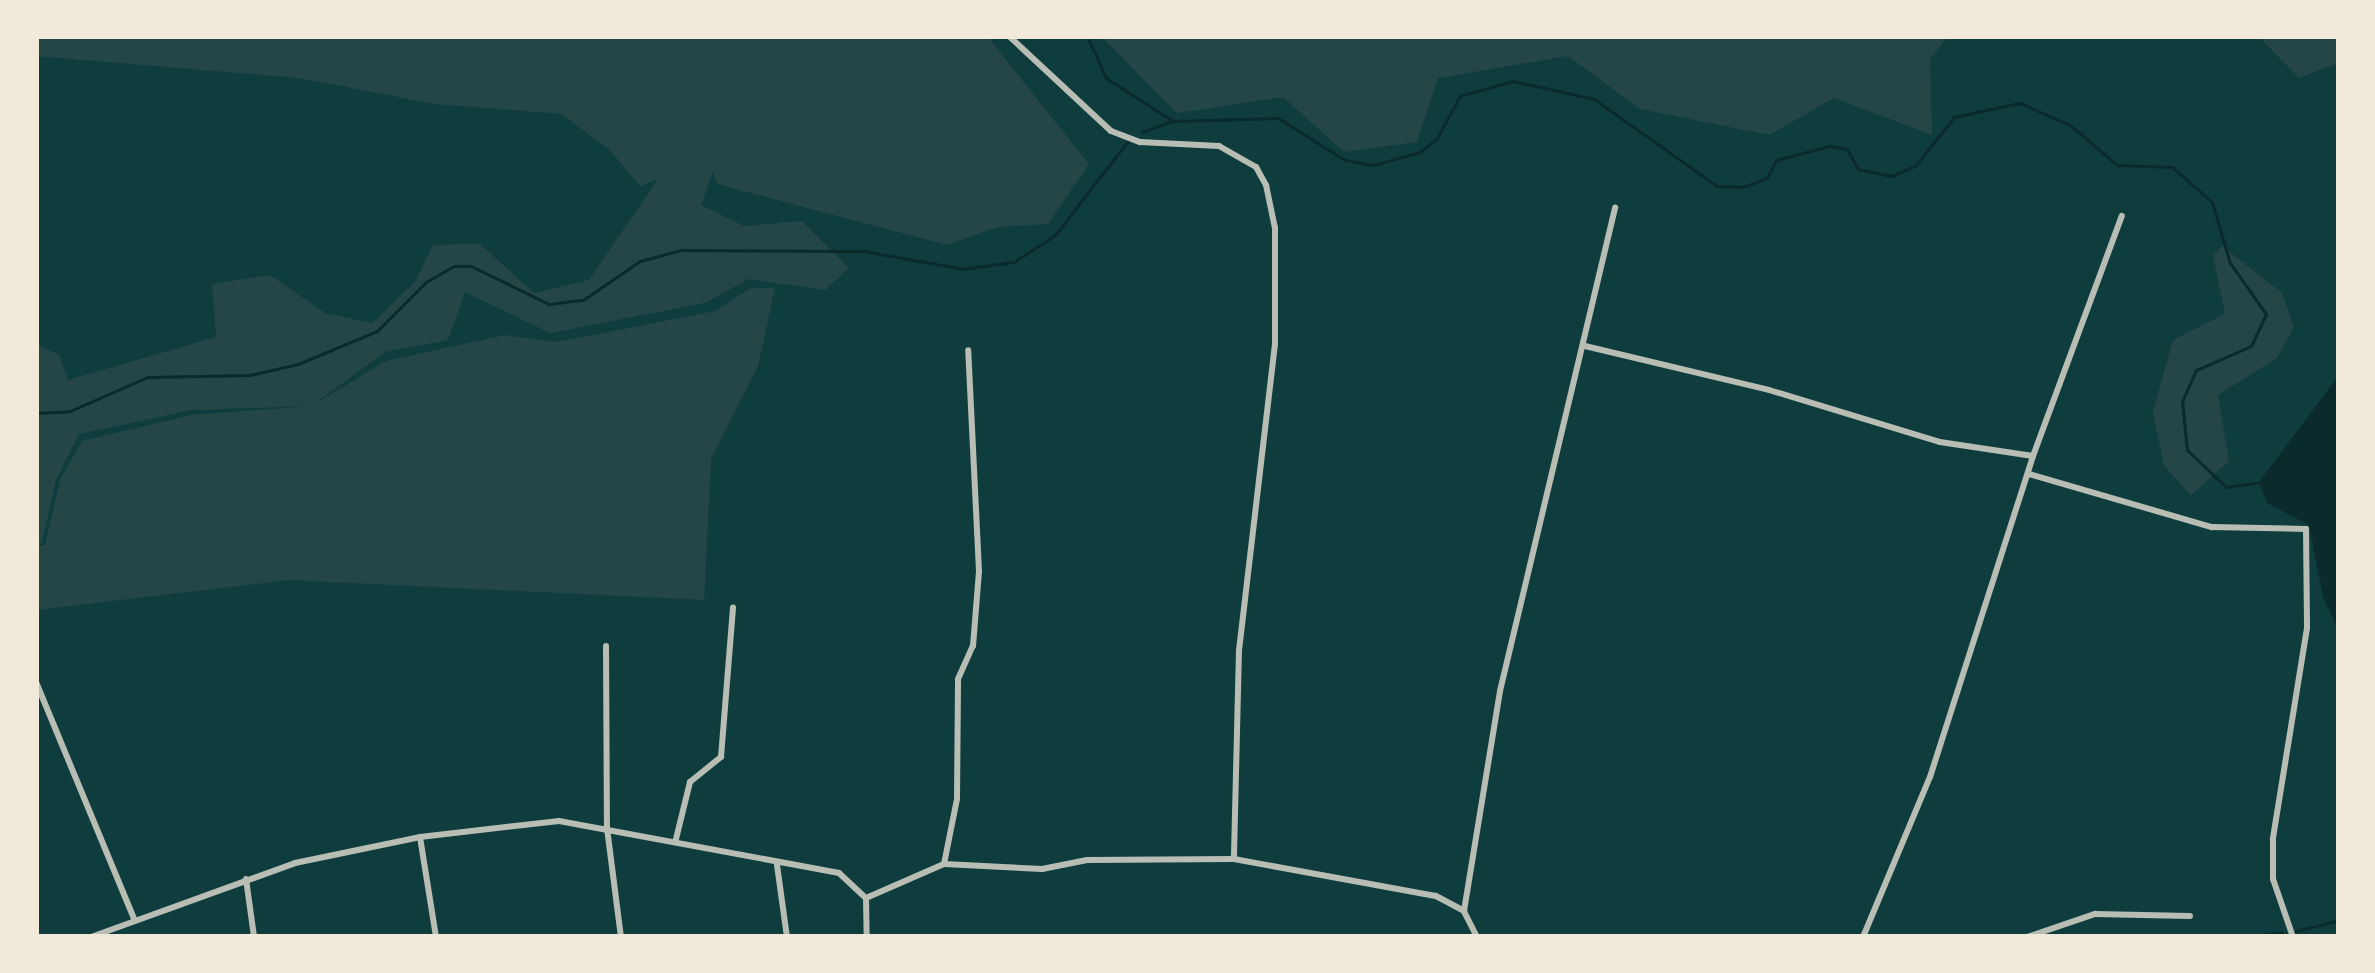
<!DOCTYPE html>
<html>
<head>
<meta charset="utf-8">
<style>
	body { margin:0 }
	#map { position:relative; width:2375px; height:973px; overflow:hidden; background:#0f3d3e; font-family:"Fira Sans",sans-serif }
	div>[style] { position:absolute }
	.green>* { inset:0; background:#244646 }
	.water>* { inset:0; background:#0a2a2b }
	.stream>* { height:3px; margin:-1.5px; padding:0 1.5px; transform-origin:1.5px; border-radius:1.5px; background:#0a2a2b }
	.minor>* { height:6px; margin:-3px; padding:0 3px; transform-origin:3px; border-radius:3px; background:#b8beb3 }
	span { translate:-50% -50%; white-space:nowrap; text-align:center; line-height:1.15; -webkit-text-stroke:12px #f1e9da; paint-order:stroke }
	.frame { position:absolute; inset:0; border:39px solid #f1e9da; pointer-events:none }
</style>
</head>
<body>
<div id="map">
	<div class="green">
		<div style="clip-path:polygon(36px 36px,987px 36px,1089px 164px,1048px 224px,997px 227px,947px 245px,717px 184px,713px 171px,701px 205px,744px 226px,802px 221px,849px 268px,825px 290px,749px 279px,705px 303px,550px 333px,465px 292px,448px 340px,385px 352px,313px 405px,386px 361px,505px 335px,557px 342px,715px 311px,751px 288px,775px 288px,758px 366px,711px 459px,704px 600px,289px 580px,36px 610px,36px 546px,45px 545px,60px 480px,82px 441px,191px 415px,310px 406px,192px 410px,79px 434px,56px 480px,42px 543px,36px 543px,36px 344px,59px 355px,68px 380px,216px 337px,212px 284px,270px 275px,325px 313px,372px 323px,415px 282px,433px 245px,480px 244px,534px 293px,589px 280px,658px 179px,640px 186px,609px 149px,561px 114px,435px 104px,299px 78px,36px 56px)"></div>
		<div style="clip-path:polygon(1101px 36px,1948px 36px,1930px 59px,1932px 135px,1834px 98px,1769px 135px,1640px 109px,1568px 56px,1438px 78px,1417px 142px,1344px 152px,1283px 97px,1177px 113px)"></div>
		<div style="clip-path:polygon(2258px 36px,2339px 36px,2339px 63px,2299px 78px)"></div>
		<div style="clip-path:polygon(2222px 246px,2282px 293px,2294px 327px,2277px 358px,2218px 395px,2229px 461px,2191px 495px,2164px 466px,2153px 412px,2173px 340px,2225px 314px,2213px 256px)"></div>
	</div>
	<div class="water">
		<div style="clip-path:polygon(2339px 375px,2339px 630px,2323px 597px,2309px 525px,2267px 503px,2259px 482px)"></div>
	</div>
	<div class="stream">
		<div style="left:1087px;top:36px;width:46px;rotate:65.7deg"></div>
		<div style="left:1106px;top:78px;width:80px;rotate:32.7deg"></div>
		<div style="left:1173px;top:121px;width:105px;rotate:-1.6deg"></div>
		<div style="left:1278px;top:118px;width:79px;rotate:32.1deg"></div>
		<div style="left:1345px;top:160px;width:28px;rotate:10deg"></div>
		<div style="left:1373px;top:165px;width:49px;rotate:-15.5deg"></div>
		<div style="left:1420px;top:152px;width:22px;rotate:-39deg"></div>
		<div style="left:1437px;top:138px;width:48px;rotate:-61.3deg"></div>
		<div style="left:1460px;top:96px;width:55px;rotate:-15.8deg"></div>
		<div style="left:1513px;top:81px;width:83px;rotate:12.5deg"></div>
		<div style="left:1594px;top:99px;width:151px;rotate:35.3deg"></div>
		<div style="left:1717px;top:186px;width:26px;rotate:2deg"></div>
		<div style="left:1743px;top:187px;width:26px;rotate:-21deg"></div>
		<div style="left:1767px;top:178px;width:20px;rotate:-63deg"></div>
		<div style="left:1776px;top:160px;width:55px;rotate:-14.8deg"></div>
		<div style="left:1829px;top:146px;width:18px;rotate:9deg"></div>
		<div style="left:1847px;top:149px;width:23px;rotate:61deg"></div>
		<div style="left:1858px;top:169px;width:34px;rotate:12deg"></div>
		<div style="left:1891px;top:176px;width:26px;rotate:-23deg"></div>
		<div style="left:1915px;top:166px;width:63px;rotate:-51.5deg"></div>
		<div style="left:1954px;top:117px;width:67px;rotate:-12deg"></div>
		<div style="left:2020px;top:103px;width:55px;rotate:23.7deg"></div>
		<div style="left:2070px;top:125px;width:62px;rotate:40.4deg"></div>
		<div style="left:2117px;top:165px;width:55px;rotate:2.1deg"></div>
		<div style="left:2172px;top:167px;width:53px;rotate:41.2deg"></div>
		<div style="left:2212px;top:202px;width:64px;rotate:73.6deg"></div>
		<div style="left:2230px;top:263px;width:62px;rotate:54.8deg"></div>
		<div style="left:2266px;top:314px;width:35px;rotate:115deg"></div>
		<div style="left:2251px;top:346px;width:60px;rotate:156.4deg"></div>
		<div style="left:2196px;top:370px;width:34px;rotate:114deg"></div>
		<div style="left:2182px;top:401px;width:49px;rotate:84.2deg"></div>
		<div style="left:2187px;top:450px;width:54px;rotate:43.5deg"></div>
		<div style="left:2226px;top:487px;width:35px;rotate:-8deg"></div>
		<div style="left:1142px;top:132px;width:33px;rotate:-20deg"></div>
		<div style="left:36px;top:413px;width:34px;rotate:-3deg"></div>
		<div style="left:70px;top:411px;width:85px;rotate:-23.6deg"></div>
		<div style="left:148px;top:377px;width:102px;rotate:-1.1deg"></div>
		<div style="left:250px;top:375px;width:49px;rotate:-12.9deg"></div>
		<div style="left:298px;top:364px;width:86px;rotate:-22.7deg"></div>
		<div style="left:377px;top:331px;width:69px;rotate:-45deg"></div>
		<div style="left:426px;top:282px;width:32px;rotate:-30deg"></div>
		<div style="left:454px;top:266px;width:17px"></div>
		<div style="left:471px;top:266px;width:87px;rotate:26deg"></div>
		<div style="left:549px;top:304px;width:34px;rotate:-7deg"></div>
		<div style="left:583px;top:300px;width:69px;rotate:-34.4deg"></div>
		<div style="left:640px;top:261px;width:42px;rotate:-15deg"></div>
		<div style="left:681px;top:250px;width:183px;rotate:0.3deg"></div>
		<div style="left:864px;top:251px;width:101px;rotate:10.3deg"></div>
		<div style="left:963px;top:269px;width:51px;rotate:-7.8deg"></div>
		<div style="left:1014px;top:262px;width:49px;rotate:-33.4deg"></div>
		<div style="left:1055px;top:235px;width:119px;rotate:-52.2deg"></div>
		<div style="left:2296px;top:931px;width:44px;rotate:-14.3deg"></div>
		<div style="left:2247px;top:937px;width:35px;rotate:-8deg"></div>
	</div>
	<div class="minor">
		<div style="left:1009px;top:36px;width:139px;rotate:43deg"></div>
		<div style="left:1111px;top:131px;width:31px;rotate:21deg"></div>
		<div style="left:1140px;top:142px;width:79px;rotate:2.9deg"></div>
		<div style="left:1219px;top:146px;width:43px;rotate:29.6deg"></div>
		<div style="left:1256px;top:167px;width:21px;rotate:61deg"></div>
		<div style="left:1266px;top:185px;width:44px;rotate:78.2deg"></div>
		<div style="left:1275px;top:228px;width:116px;rotate:90deg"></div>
		<div style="left:1275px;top:344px;width:308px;rotate:96.7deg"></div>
		<div style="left:1239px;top:650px;width:209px;rotate:91.4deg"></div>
		<div style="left:1585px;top:346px;width:189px;rotate:13.4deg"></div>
		<div style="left:1769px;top:390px;width:179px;rotate:16.9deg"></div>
		<div style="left:1940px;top:442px;width:94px;rotate:8.6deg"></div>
		<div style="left:2029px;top:474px;width:191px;rotate:16.2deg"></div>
		<div style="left:2212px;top:527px;width:94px;rotate:1.2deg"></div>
		<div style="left:2306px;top:529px;width:99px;rotate:89.4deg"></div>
		<div style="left:2307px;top:628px;width:214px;rotate:99.2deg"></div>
		<div style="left:2273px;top:839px;width:40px;rotate:90deg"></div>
		<div style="left:2273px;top:879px;width:61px;rotate:71deg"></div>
		<div style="left:606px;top:646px;width:182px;rotate:89.7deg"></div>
		<div style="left:607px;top:828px;width:110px;rotate:82.7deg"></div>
		<div style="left:36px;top:682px;width:256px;rotate:67.5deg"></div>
		<div style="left:420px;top:837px;width:101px;rotate:80.9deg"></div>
		<div style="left:676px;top:839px;width:59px;rotate:-76.2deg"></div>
		<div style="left:690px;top:782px;width:40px;rotate:-39deg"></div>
		<div style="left:721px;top:757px;width:150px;rotate:-85.4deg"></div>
		<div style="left:944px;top:864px;width:66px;rotate:-78.7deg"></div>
		<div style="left:957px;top:799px;width:120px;rotate:-89.5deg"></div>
		<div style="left:958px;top:679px;width:36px;rotate:-66deg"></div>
		<div style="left:973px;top:646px;width:75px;rotate:-85.4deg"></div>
		<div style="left:979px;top:571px;width:221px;rotate:-92.8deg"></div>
		<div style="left:777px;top:865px;width:73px;rotate:82.1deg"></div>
		<div style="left:246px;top:879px;width:59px;rotate:82.1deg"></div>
		<div style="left:866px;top:898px;width:39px;rotate:89deg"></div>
		<div style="left:91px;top:937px;width:217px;rotate:-19.9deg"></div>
		<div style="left:295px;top:863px;width:128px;rotate:-11.7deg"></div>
		<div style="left:420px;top:837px;width:140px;rotate:-6.6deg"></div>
		<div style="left:559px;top:821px;width:285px;rotate:10.5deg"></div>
		<div style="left:839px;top:873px;width:37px;rotate:43deg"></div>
		<div style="left:866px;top:898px;width:85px;rotate:-23.6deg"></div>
		<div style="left:944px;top:864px;width:98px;rotate:2.9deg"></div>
		<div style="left:1042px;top:869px;width:46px;rotate:-11.3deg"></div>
		<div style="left:1087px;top:860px;width:147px;rotate:-0.4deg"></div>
		<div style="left:1234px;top:859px;width:205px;rotate:10.4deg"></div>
		<div style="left:1436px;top:896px;width:32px;rotate:28deg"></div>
		<div style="left:1477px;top:937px;width:29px;rotate:-117deg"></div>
		<div style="left:1464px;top:911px;width:223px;rotate:-80.7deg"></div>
		<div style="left:1500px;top:691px;width:497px;rotate:-76.6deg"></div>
		<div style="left:1863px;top:937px;width:173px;rotate:-67.3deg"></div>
		<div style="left:1930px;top:777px;width:337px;rotate:-72.2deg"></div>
		<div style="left:2033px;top:456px;width:256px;rotate:-69.7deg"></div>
		<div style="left:2027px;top:937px;width:72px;rotate:-18.7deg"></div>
		<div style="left:2095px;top:914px;width:95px;rotate:1.2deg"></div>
	</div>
	<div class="frame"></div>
</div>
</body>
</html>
